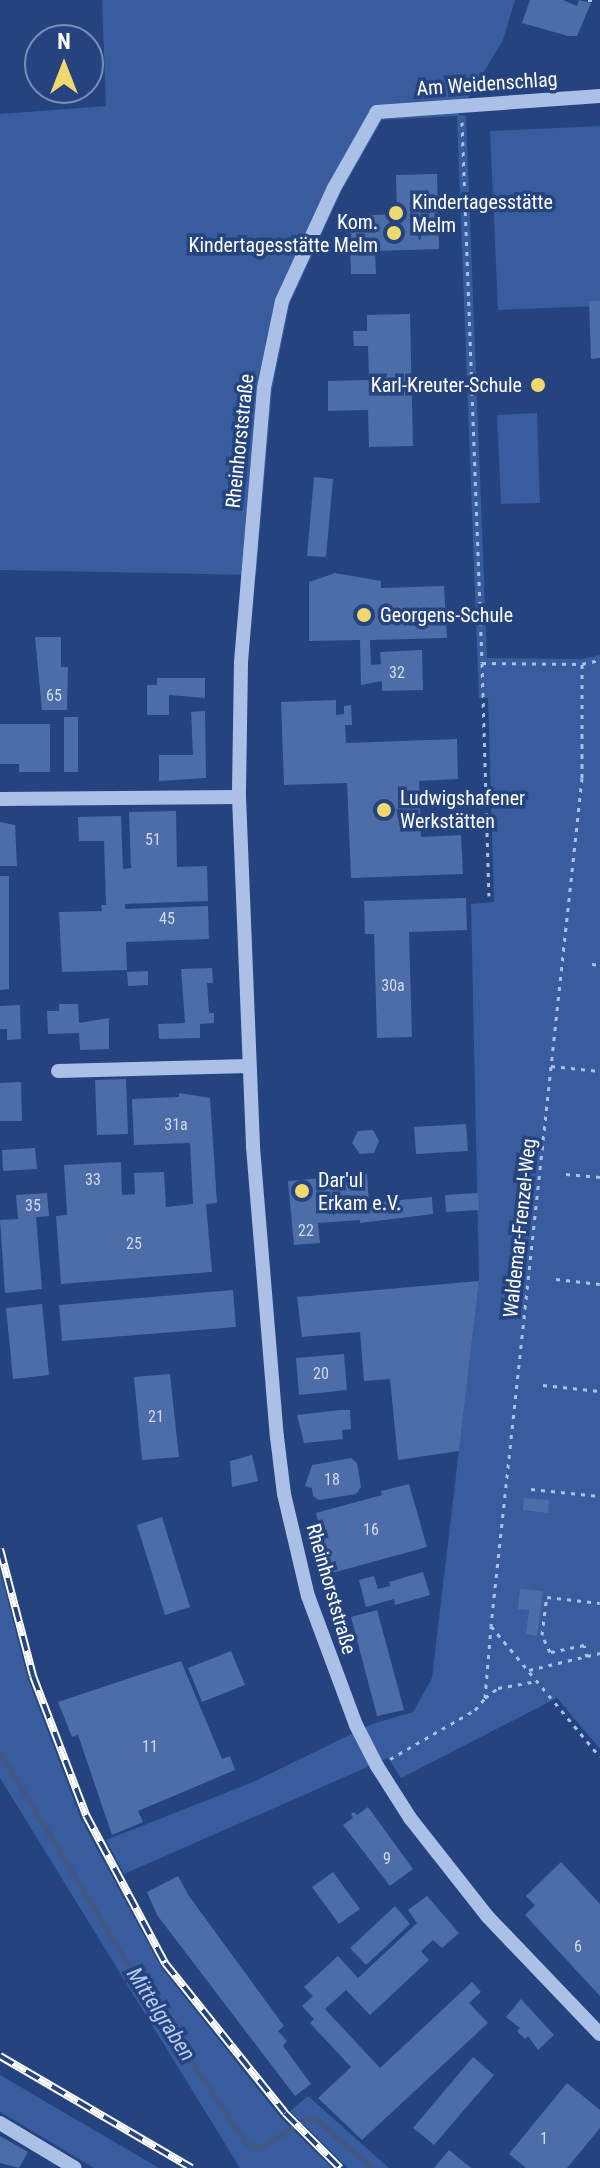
<!DOCTYPE html>
<html>
<head>
<meta charset="utf-8">
<style>
	body { margin:0 }
	#map { position:relative; width:600px; height:2168px; overflow:hidden; background:#24437f; font-family:"Roboto Condensed",sans-serif }
	div>[style] { position:absolute }
	.green>* { inset:0; background:#385c9d }
	.stream>* { height:5px; margin:-2.5px; padding:0 2.5px; transform-origin:2.5px; border-radius:2.5px; background:#425884 }
	.building>* { inset:0; background:#4c6da8 }
	.path>* { height:3px; margin-top:-1.5px; transform-origin:0; background:repeating-linear-gradient(90deg,#aac0e6 0 4px,transparent 0 10px) }
	.minor>* { height:14px; margin:-7px; padding:0 7px; transform-origin:7px; border-radius:7px; background:#aac0e6 }
	.rail>* { height:8px; margin-top:-4px; transform-origin:0; background:repeating-linear-gradient(90deg,#24437f 0 15px,#fff 0 30px); box-sizing:border-box; border-block:2px solid #fff }
	.dots>* { width:22px; height:22px; translate:-50% -50%; box-sizing:border-box; border:4px solid #24437f; border-radius:50% }
	span { translate:-50% -50%; white-space:nowrap; text-align:center; line-height:1.15; -webkit-text-stroke:7px #24437f; paint-order:stroke }
	.number-label { font-size:16px; color:#d2dae9 }
	.number-label span { -webkit-text-stroke-width:0 }
	.street-label { font-size:20px; color:#fff }
	.poi-label { font-size:20px; color:#fff }
	.left { translate:0 -50%; text-align:left }
	.right { translate:-100% -50%; text-align:right }
	.water-label { font-size:22px; color:#b5caee; font-style:italic }
	.north { position:absolute; left:24px; top:24px; width:80px; height:80px; box-sizing:border-box; background:#24437f; border:2px solid #7c8eb2; border-radius:50%; rotate:0deg; font-size:22px; font-weight:700; line-height:32px; text-align:center; color:#fff }
	.north::after { content:''; display:block; margin:auto; width:28px; height:36px; background:#f0d76e; clip-path:polygon(50% 0,100% 100%,50% 72%,0 100%) }
</style>
</head>
<body>
<div id="map">
	<div class="green">
		<div style="clip-path:polygon(102px 0,515px 0,503px 40px,458px 115px,466px 116px,487px 658px,582px 659px,600px 655px,600px 1749px,557px 1698px,401px 1778px,388px 1758px,124px 1874px,106px 1840px,253px 1782px,372px 1724px,413px 1712px,432px 1678px,479px 1281px,471px 904px,494px 902px,488px 698px,479px 698px,457px 116px,382px 120px,341px 192px,290px 303px,272px 390px,256px 575px,0 570px,0 114px,106px 106px)"></div>
		<div style="clip-path:polygon(600px 126px,600px 306px,498px 310px,490px 131px)"></div>
		<div style="clip-path:polygon(537px 413px,540px 503px,501px 504px,497px 415px)"></div>
		<div style="clip-path:polygon(0 1570px,28px 1679px,81px 1819px,161px 1967px,281px 2118px,332px 2168px,240px 2168px,0 1778px)"></div>
		<div style="clip-path:polygon(0 2075px,159px 2168px,94px 2168px,0 2112px)"></div>
		<div style="clip-path:polygon(308px 2096px,389px 2168px,348px 2168px,290px 2111px)"></div>
	</div>
	<div class="stream">
		<div style="left:0;top:1753px;width:251px;rotate:58.8deg"></div>
		<div style="left:130px;top:1968px;width:210px;rotate:56.5deg"></div>
		<div style="left:246px;top:2143px;width:11px;rotate:22deg"></div>
		<div style="left:256px;top:2147px;width:9px;rotate:-13deg"></div>
		<div style="left:265px;top:2145px;width:49px;rotate:-32.4deg"></div>
		<div style="left:306px;top:2119px;width:9px;rotate:-6deg"></div>
		<div style="left:315px;top:2118px;width:76px;rotate:41.3deg"></div>
	</div>
	<div class="building">
		<div style="clip-path:polygon(530px 0,563px 0,577px 6px,579px 0,591px 3px,577px 36px,568px 36px,522px 23px)"></div>
		<div style="clip-path:polygon(437px 174px,439px 249px,375px 251px,376px 274px,351px 274px,349px 216px,397px 214px,396px 175px)"></div>
		<div style="clip-path:polygon(589px 301px,600px 301px,600px 358px,591px 359px)"></div>
		<div style="clip-path:polygon(410px 314px,413px 446px,369px 447px,368px 410px,328px 411px,328px 381px,369px 380px,368px 346px,354px 346px,353px 331px,367px 331px,367px 315px)"></div>
		<div style="clip-path:polygon(314px 477px,333px 479px,326px 557px,307px 556px)"></div>
		<div style="clip-path:polygon(335px 573px,381px 581px,381px 588px,444px 586px,447px 638px,370px 640px,371px 665px,381px 664px,380px 652px,422px 650px,423px 690px,382px 691px,382px 681px,361px 685px,360px 640px,309px 641px,309px 582px)"></div>
		<div style="clip-path:polygon(35px 637px,61px 637px,61px 667px,68px 667px,67px 710px,42px 710px)"></div>
		<div style="clip-path:polygon(157px 678px,205px 678px,205px 698px,169px 695px,169px 715px,147px 715px,147px 685px,157px 685px)"></div>
		<div style="clip-path:polygon(336px 700px,336px 715px,344px 714px,344px 706px,351px 705px,352px 725px,345px 725px,346px 743px,457px 739px,458px 779px,419px 781px,421px 837px,461px 835px,463px 874px,351px 878px,347px 783px,284px 785px,281px 702px)"></div>
		<div style="clip-path:polygon(205px 711px,206px 778px,159px 781px,159px 755px,193px 755px,191px 712px)"></div>
		<div style="clip-path:polygon(64px 717px,78px 717px,78px 772px,64px 772px)"></div>
		<div style="clip-path:polygon(0 724px,50px 724px,50px 772px,19px 772px,19px 764px,0 764px)"></div>
		<div style="clip-path:polygon(176px 811px,177px 867px,207px 866px,208px 901px,125px 904px,125px 909px,208px 906px,209px 939px,126px 942px,127px 970px,62px 972px,59px 912px,102px 911px,101px 905px,106px 905px,104px 841px,79px 841px,78px 817px,121px 816px,123px 869px,131px 868px,129px 812px)"></div>
		<div style="clip-path:polygon(0 822px,15px 825px,17px 866px,0 866px)"></div>
		<div style="clip-path:polygon(0 876px,9px 876px,9px 989px,0 990px)"></div>
		<div style="clip-path:polygon(466px 898px,467px 930px,409px 932px,412px 1037px,377px 1038px,374px 934px,365px 934px,364px 901px)"></div>
		<div style="clip-path:polygon(212px 968px,213px 983px,207px 983px,209px 1013px,214px 1013px,214px 1023px,200px 1024px,200px 1038px,159px 1039px,158px 1024px,185px 1023px,181px 969px)"></div>
		<div style="clip-path:polygon(148px 971px,148px 985px,128px 986px,127px 972px)"></div>
		<div style="clip-path:polygon(59px 1004px,78px 1004px,79px 1023px,109px 1018px,109px 1049px,80px 1050px,79px 1033px,48px 1034px,47px 1011px,59px 1011px)"></div>
		<div style="clip-path:polygon(20px 1005px,21px 1039px,7px 1040px,7px 1029px,0 1029px,0 1006px)"></div>
		<div style="clip-path:polygon(126px 1079px,128px 1134px,97px 1135px,95px 1080px)"></div>
		<div style="clip-path:polygon(21px 1082px,22px 1121px,0 1121px,0 1083px)"></div>
		<div style="clip-path:polygon(179px 1093px,210px 1098px,217px 1203px,206px 1204px,212px 1272px,61px 1284px,56px 1216px,67px 1215px,64px 1165px,121px 1162px,122px 1195px,135px 1194px,134px 1173px,164px 1172px,166px 1207px,193px 1204px,190px 1143px,134px 1145px,132px 1099px,179px 1097px)"></div>
		<div style="clip-path:polygon(466px 1124px,468px 1151px,416px 1154px,414px 1127px)"></div>
		<div style="clip-path:polygon(373px 1130px,379px 1141px,374px 1153px,360px 1154px,352px 1143px,358px 1131px)"></div>
		<div style="clip-path:polygon(35px 1148px,37px 1169px,3px 1171px,2px 1150px)"></div>
		<div style="clip-path:polygon(367px 1174px,369px 1203px,432px 1197px,433px 1214px,360px 1223px,360px 1220px,318px 1223px,320px 1243px,294px 1245px,288px 1181px)"></div>
		<div style="clip-path:polygon(47px 1193px,49px 1216px,36px 1217px,42px 1289px,5px 1293px,0 1220px,18px 1219px,16px 1195px)"></div>
		<div style="clip-path:polygon(478px 1193px,479px 1210px,446px 1212px,445px 1195px)"></div>
		<div style="clip-path:polygon(479px 1281px,459px 1451px,398px 1460px,390px 1379px,364px 1381px,360px 1332px,302px 1337px,297px 1297px)"></div>
		<div style="clip-path:polygon(233px 1290px,236px 1327px,62px 1341px,59px 1305px)"></div>
		<div style="clip-path:polygon(42px 1304px,49px 1375px,13px 1379px,6px 1308px)"></div>
		<div style="clip-path:polygon(344px 1354px,347px 1390px,299px 1395px,296px 1358px)"></div>
		<div style="clip-path:polygon(170px 1374px,179px 1457px,142px 1460px,134px 1377px)"></div>
		<div style="clip-path:polygon(340px 1410px,350px 1410px,351px 1429px,342px 1430px,343px 1439px,304px 1443px,297px 1415px)"></div>
		<div style="clip-path:polygon(252px 1455px,258px 1481px,232px 1487px,230px 1461px)"></div>
		<div style="clip-path:polygon(351px 1458px,357px 1463px,361px 1487px,356px 1494px,319px 1500px,313px 1496px,312px 1488px,305px 1486px,312px 1465px)"></div>
		<div style="clip-path:polygon(409px 1484px,427px 1547px,332px 1573px,316px 1513px,382px 1495px,381px 1491px)"></div>
		<div style="clip-path:polygon(524px 1498px,549px 1500px,548px 1513px,523px 1510px)"></div>
		<div style="clip-path:polygon(162px 1517px,190px 1607px,165px 1615px,137px 1525px)"></div>
		<div style="clip-path:polygon(423px 1572px,430px 1595px,395px 1605px,394px 1599px,366px 1607px,359px 1580px,374px 1576px,378px 1589px,390px 1586px,389px 1582px)"></div>
		<div style="clip-path:polygon(520px 1589px,543px 1591px,537px 1636px,526px 1634px,529px 1610px,518px 1609px)"></div>
		<div style="clip-path:polygon(377px 1610px,404px 1710px,377px 1716px,351px 1617px)"></div>
		<div style="clip-path:polygon(231px 1651px,245px 1685px,202px 1702px,188px 1668px)"></div>
		<div style="clip-path:polygon(181px 1661px,222px 1759px,230px 1756px,235px 1770px,138px 1811px,143px 1822px,112px 1835px,78px 1735px,72px 1737px,58px 1702px)"></div>
		<div style="clip-path:polygon(368px 1807px,413px 1869px,390px 1886px,343px 1825px,353px 1818px,351px 1814px,354px 1812px,357px 1815px)"></div>
		<div style="clip-path:polygon(561px 1862px,600px 1904px,600px 1996px,525px 1915px,535px 1905px,526px 1896px)"></div>
		<div style="clip-path:polygon(333px 1872px,360px 1909px,339px 1924px,312px 1887px)"></div>
		<div style="clip-path:polygon(178px 1876px,189px 1896px,284px 2026px,278px 2031px,287px 2041px,283px 2046px,311px 2084px,295px 2096px,157px 1915px,147px 1892px)"></div>
		<div style="clip-path:polygon(427px 1896px,459px 1933px,442px 1948px,433px 1940px,421px 1951px,429px 1960px,370px 2015px,346px 1990px,325px 2009px,380px 2068px,472px 1982px,481px 1992px,469px 2003px,488px 2023px,362px 2140px,318px 2098px,351px 2067px,310px 2023px,314px 2019px,302px 2006px,313px 1996px,304px 1987px,338px 1956px,358px 1978px,417px 1923px,408px 1910px)"></div>
		<div style="clip-path:polygon(395px 1906px,410px 1924px,366px 1965px,350px 1948px)"></div>
		<div style="clip-path:polygon(521px 1999px,554px 2035px,538px 2050px,528px 2036px,525px 2039px,517px 2031px,520px 2028px,506px 2017px)"></div>
		<div style="clip-path:polygon(473px 2057px,494px 2075px,434px 2145px,413px 2128px)"></div>
		<div style="clip-path:polygon(567px 2083px,600px 2110px,600px 2128px,567px 2168px,526px 2168px,509px 2154px)"></div>
		<div style="clip-path:polygon(0 2136px,28px 2152px,19px 2168px,0 2163px)"></div>
		<div style="clip-path:polygon(449px 2150px,471px 2168px,434px 2168px)"></div>
	</div>
	<div class="path">
		<div style="left:588px;top:0;width:5px"></div>
		<div style="left:462px;top:122px;width:541px;rotate:87.88deg"></div>
		<div style="left:482px;top:663px;width:100px;rotate:0.6deg"></div>
		<div style="left:582px;top:664px;width:18px;rotate:-13deg"></div>
		<div style="left:482px;top:663px;width:233px;rotate:88.3deg"></div>
		<div style="left:582px;top:664px;width:114px;rotate:90deg"></div>
		<div style="left:582px;top:778px;width:853px;rotate:96.13deg"></div>
		<div style="left:491px;top:1626px;width:170px;rotate:50.2deg"></div>
		<div style="left:592px;top:964px;width:8px;rotate:7deg"></div>
		<div style="left:551px;top:1066px;width:49px;rotate:5.8deg"></div>
		<div style="left:566px;top:1174px;width:34px;rotate:5deg"></div>
		<div style="left:556px;top:1279px;width:44px;rotate:6.5deg"></div>
		<div style="left:543px;top:1385px;width:57px;rotate:6deg"></div>
		<div style="left:531px;top:1489px;width:69px;rotate:5.8deg"></div>
		<div style="left:587px;top:1657px;width:12px;rotate:-104deg"></div>
		<div style="left:584px;top:1645px;width:35px;rotate:168deg"></div>
		<div style="left:550px;top:1652px;width:19px;rotate:-115deg"></div>
		<div style="left:542px;top:1635px;width:38px;rotate:-83deg"></div>
		<div style="left:547px;top:1597px;width:53px;rotate:6.5deg"></div>
		<div style="left:529px;top:1670px;width:73px;rotate:-13.5deg"></div>
		<div style="left:485px;top:1698px;width:16px;rotate:-38deg"></div>
		<div style="left:498px;top:1688px;width:40px;rotate:-10deg"></div>
		<div style="left:390px;top:1759px;width:98px;rotate:-30deg"></div>
		<div style="left:475px;top:1710px;width:16px;rotate:-50deg"></div>
		<div style="left:485px;top:1698px;width:71px;rotate:-85.2deg"></div>
	</div>
	<div class="minor">
		<div style="left:600px;top:96px;width:224px;rotate:175.9deg"></div>
		<div style="left:377px;top:112px;width:87px;rotate:119.5deg"></div>
		<div style="left:334px;top:188px;width:124px;rotate:114.7deg"></div>
		<div style="left:282px;top:301px;width:89px;rotate:101.7deg"></div>
		<div style="left:264px;top:388px;width:276px;rotate:94.8deg"></div>
		<div style="left:241px;top:663px;width:134px;rotate:90.9deg"></div>
		<div style="left:239px;top:797px;width:350px;rotate:87.7deg"></div>
		<div style="left:253px;top:1147px;width:291px;rotate:85.3deg"></div>
		<div style="left:277px;top:1437px;width:57px;rotate:83deg"></div>
		<div style="left:284px;top:1494px;width:105px;rotate:76.8deg"></div>
		<div style="left:308px;top:1596px;width:138px;rotate:69.6deg"></div>
		<div style="left:356px;top:1725px;width:46px;rotate:62.9deg"></div>
		<div style="left:377px;top:1766px;width:62px;rotate:57.6deg"></div>
		<div style="left:410px;top:1818px;width:126px;rotate:51.8deg"></div>
		<div style="left:488px;top:1917px;width:162px;rotate:46.3deg"></div>
		<div style="left:0;top:799px;width:239px;rotate:-0.5deg"></div>
		<div style="left:58px;top:1071px;width:191px;rotate:-1.5deg"></div>
		<div style="left:0;top:2123px;width:87px;rotate:31deg"></div>
	</div>
	<div class="rail">
		<div style="left:0;top:1549px;width:131px;rotate:75.4deg"></div>
		<div style="left:33px;top:1676px;width:149px;rotate:69.1deg"></div>
		<div style="left:86px;top:1815px;width:168px;rotate:61.9deg"></div>
		<div style="left:165px;top:1963px;width:192px;rotate:51.3deg"></div>
		<div style="left:285px;top:2113px;width:78px;rotate:45deg"></div>
		<div style="left:0;top:2056px;width:222px;rotate:30.3deg"></div>
	</div>
	<div class="dots">
		<div style="left:396px;top:213px;background:#f0d76e"></div>
		<div style="left:394px;top:233px;background:#f0d76e"></div>
		<div style="left:538px;top:385px;background:#f0d76e"></div>
		<div style="left:364px;top:615px;background:#f0d76e"></div>
		<div style="left:384px;top:810px;background:#f0d76e"></div>
		<div style="left:302px;top:1191px;background:#f0d76e"></div>
	</div>
	<div class="number-label">
		<span style="left:397px;top:673px">32</span>
		<span style="left:54px;top:696px">65</span>
		<span style="left:153px;top:840px">51</span>
		<span style="left:167px;top:919px">45</span>
		<span style="left:393px;top:986px">30a</span>
		<span style="left:176px;top:1125px">31a</span>
		<span style="left:93px;top:1180px">33</span>
		<span style="left:33px;top:1206px">35</span>
		<span style="left:306px;top:1231px">22</span>
		<span style="left:134px;top:1244px">25</span>
		<span style="left:321px;top:1374px">20</span>
		<span style="left:156px;top:1417px">21</span>
		<span style="left:332px;top:1480px">18</span>
		<span style="left:371px;top:1530px">16</span>
		<span style="left:150px;top:1747px">11</span>
		<span style="left:387px;top:1859px">9</span>
		<span style="left:578px;top:1947px">6</span>
		<span style="left:544px;top:2139px">1</span>
	</div>
	<div class="street-label">
		<span style="left:487px;top:84px;rotate:-4deg">Am Weidenschlag</span>
		<span style="left:240px;top:441px;rotate:-84deg">Rheinhorststraße</span>
		<span style="left:520px;top:1228px;rotate:-84deg">Waldemar-Frenzel-Weg</span>
		<span style="left:331px;top:1589px;rotate:74deg">Rheinhorststraße</span>
	</div>
	<div class="poi-label">
		<span class="left" style="left:412px;top:214px">Kindertagesstätte<br>Melm</span>
		<span class="right" style="left:378px;top:234px">Kom.<br>Kindertagesstätte Melm</span>
		<span class="right" style="left:522px;top:385px">Karl-Kreuter-Schule</span>
		<span class="left" style="left:380px;top:615px">Georgens-Schule</span>
		<span class="left" style="left:400px;top:810px">Ludwigshafener<br>Werkstätten</span>
		<span class="left" style="left:318px;top:1192px">Dar'ul<br>Erkam e.V.</span>
	</div>
	<div class="water-label">
		<span style="left:161px;top:2014px;rotate:57deg">Mittelgraben</span>
	</div>
	<div class="north">N</div>
</div>
</body>
</html>
